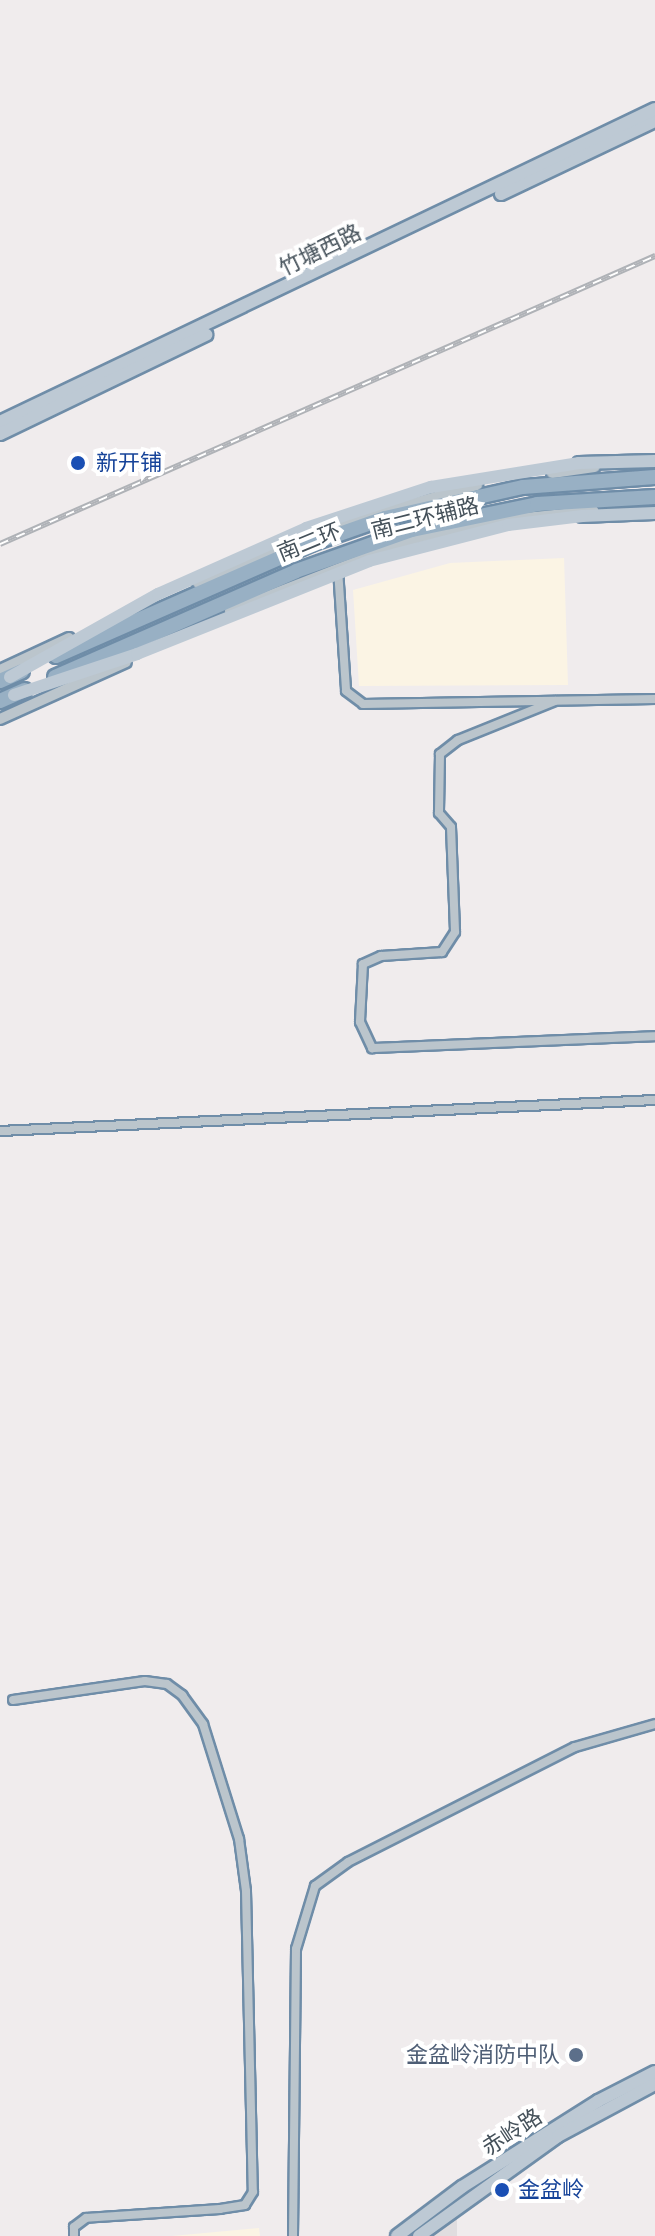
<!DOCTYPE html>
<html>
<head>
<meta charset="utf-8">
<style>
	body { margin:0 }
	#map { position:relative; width:655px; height:2236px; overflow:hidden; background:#f0eced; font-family:Helvetica,"Noto Sans SC",sans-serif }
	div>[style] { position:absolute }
	.commercial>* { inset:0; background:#fbf4e4 }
	.education>* { inset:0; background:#e0dddf }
	.roads { filter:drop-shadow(2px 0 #6f8da8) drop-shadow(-2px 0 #6f8da8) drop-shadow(0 2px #6f8da8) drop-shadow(0 -2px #6f8da8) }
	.minor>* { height:8px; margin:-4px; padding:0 4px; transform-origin:4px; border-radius:4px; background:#bbc5cc }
	.tertiary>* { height:10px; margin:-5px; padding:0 5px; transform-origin:5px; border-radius:5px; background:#bbc5cc }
	.secondary>* { height:12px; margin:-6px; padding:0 6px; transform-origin:6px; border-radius:6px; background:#bdc9d4 }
	.trunk>* { height:14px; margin:-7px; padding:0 7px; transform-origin:7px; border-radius:7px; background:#98b0c4 }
	.rail>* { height:6px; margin-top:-3px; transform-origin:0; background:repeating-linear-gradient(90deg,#fff 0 9px,#afb2b7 0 18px); box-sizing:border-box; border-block:2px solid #afb2b7 }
	.secondary-bridge>* { height:12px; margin:-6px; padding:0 6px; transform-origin:6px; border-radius:6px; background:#bdc9d4 }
	.dots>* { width:22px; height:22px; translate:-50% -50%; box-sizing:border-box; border:4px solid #fff; border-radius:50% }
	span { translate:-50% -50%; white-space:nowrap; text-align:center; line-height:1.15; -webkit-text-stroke:8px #fff; paint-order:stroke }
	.street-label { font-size:22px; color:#45515a }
	.transit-label { font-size:22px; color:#164399 }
	.left { translate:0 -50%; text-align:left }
	.service-label { font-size:22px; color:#4e5e75 }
	.right { translate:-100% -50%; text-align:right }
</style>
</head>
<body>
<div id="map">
	<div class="commercial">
		<div style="clip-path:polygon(564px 558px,568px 685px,359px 686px,353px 590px,450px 563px)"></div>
		<div style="clip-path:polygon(259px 2228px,260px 2236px,172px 2236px)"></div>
	</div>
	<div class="education">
		<div style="clip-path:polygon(457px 2217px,457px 2236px,431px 2236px)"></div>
	</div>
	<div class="roads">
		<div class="minor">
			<div style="left:338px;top:569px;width:122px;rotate:86.2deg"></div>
			<div style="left:346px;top:691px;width:21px;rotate:37deg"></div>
			<div style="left:363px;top:704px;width:292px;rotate:-1deg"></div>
			<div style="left:555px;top:701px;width:105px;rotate:158.1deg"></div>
			<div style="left:458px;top:740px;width:23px;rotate:142deg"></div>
			<div style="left:440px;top:754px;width:59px;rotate:91deg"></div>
			<div style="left:439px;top:813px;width:18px;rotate:49deg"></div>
			<div style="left:451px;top:827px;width:105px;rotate:87.8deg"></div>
			<div style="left:455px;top:932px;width:24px;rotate:123deg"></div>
			<div style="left:442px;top:952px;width:61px;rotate:176.2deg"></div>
			<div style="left:381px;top:956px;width:20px;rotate:156deg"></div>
			<div style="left:363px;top:964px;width:58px;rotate:93deg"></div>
			<div style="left:360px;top:1022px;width:29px;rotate:65deg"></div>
			<div style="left:372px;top:1048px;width:283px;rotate:-2.4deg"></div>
			<div style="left:0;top:1131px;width:656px;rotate:-2.71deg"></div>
			<div style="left:13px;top:1700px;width:133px;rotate:-8.2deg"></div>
			<div style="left:145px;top:1681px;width:22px;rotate:8deg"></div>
			<div style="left:167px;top:1684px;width:19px;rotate:36deg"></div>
			<div style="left:182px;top:1695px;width:36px;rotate:54deg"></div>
			<div style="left:203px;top:1724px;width:121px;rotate:72.6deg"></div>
			<div style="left:239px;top:1839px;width:52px;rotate:82.3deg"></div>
			<div style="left:246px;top:1891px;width:301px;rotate:88.7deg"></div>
			<div style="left:253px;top:2192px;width:15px;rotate:122deg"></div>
			<div style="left:245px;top:2205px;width:25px;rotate:171deg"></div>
			<div style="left:220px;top:2209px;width:134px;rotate:176.2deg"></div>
			<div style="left:86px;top:2218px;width:15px;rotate:143deg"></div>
			<div style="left:74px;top:2227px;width:9px;rotate:90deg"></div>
			<div style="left:293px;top:2236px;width:287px;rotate:-89.4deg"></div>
			<div style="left:296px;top:1949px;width:66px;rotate:-73.2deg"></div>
			<div style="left:315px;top:1886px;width:41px;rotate:-36deg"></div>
			<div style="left:348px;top:1862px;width:254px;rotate:-26.9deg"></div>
			<div style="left:575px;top:1747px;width:83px;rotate:-16deg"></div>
		</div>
		<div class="tertiary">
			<div style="left:552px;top:473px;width:43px;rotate:-7.9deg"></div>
			<div style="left:198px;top:583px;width:153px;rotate:-22.2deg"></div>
			<div style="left:340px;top:525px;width:143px;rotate:-16.3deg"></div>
			<div style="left:230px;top:611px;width:204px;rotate:-21.3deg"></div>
			<div style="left:420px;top:537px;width:69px;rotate:-12.6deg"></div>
			<div style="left:487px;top:522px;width:107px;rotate:-5.9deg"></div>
			<div style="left:0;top:670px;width:76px;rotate:-24.9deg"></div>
			<div style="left:0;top:719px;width:138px;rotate:-24.3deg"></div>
		</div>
		<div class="secondary">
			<div style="left:501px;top:194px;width:170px;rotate:-25.4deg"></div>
			<div style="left:0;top:422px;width:726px;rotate:-25.54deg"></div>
			<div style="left:0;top:434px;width:229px;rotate:-25.7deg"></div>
			<div style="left:579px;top:463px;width:76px;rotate:-1.5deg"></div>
			<div style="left:582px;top:516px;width:73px;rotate:-2.4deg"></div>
			<div style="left:397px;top:2236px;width:81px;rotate:-37deg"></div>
			<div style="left:462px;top:2187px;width:161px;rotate:-32.3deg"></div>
			<div style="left:598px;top:2101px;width:64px;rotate:-27deg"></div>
			<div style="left:419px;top:2236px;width:171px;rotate:-35.7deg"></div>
			<div style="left:558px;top:2136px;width:110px;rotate:-28.2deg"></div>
		</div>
		<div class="trunk">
			<div style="left:56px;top:656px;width:279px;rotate:-23.7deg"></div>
			<div style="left:311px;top:544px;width:78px;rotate:-19.4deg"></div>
			<div style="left:385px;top:518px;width:141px;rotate:-12.7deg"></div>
			<div style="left:523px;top:487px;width:132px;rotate:-4.3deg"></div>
			<div style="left:55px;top:677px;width:263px;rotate:-23.7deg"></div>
			<div style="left:296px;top:571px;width:123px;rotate:-19.5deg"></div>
			<div style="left:412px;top:530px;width:128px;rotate:-11.7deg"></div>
			<div style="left:537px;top:504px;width:118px;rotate:-3.4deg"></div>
			<div style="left:0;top:681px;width:24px;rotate:-24deg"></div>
			<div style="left:0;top:701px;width:27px;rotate:-24deg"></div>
		</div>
	</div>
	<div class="rail">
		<div style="left:0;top:544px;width:716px;rotate:-23.73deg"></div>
	</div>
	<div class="secondary-bridge">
		<div style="left:10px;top:677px;width:170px;rotate:-29.3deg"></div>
		<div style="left:158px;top:594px;width:162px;rotate:-24deg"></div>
		<div style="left:306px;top:528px;width:132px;rotate:-18.2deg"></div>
		<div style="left:431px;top:487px;width:150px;rotate:-9.2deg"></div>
		<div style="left:14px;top:695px;width:130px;rotate:-18.4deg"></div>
		<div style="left:137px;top:654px;width:250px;rotate:-21.8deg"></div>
		<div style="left:369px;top:561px;width:144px;rotate:-14.5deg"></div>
		<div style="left:508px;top:525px;width:75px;rotate:-6.9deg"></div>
	</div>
	<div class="dots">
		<div style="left:78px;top:463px;background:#1a4fb4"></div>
		<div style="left:576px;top:2055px;background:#5c6f8a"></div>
		<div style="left:502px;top:2190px;background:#1a4fb4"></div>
	</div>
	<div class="street-label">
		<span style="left:320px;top:250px;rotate:-26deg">竹塘西路</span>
		<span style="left:425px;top:518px;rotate:-14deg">南二环辅路</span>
		<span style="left:309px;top:542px;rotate:-22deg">南二环</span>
		<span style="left:512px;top:2132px;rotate:-33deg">赤岭路</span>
	</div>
	<div class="transit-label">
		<span class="left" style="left:96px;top:463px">新开铺</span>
		<span class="left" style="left:518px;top:2190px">金盆岭</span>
	</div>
	<div class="service-label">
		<span class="right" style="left:560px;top:2055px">金盆岭消防中队</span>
	</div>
</div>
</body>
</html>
